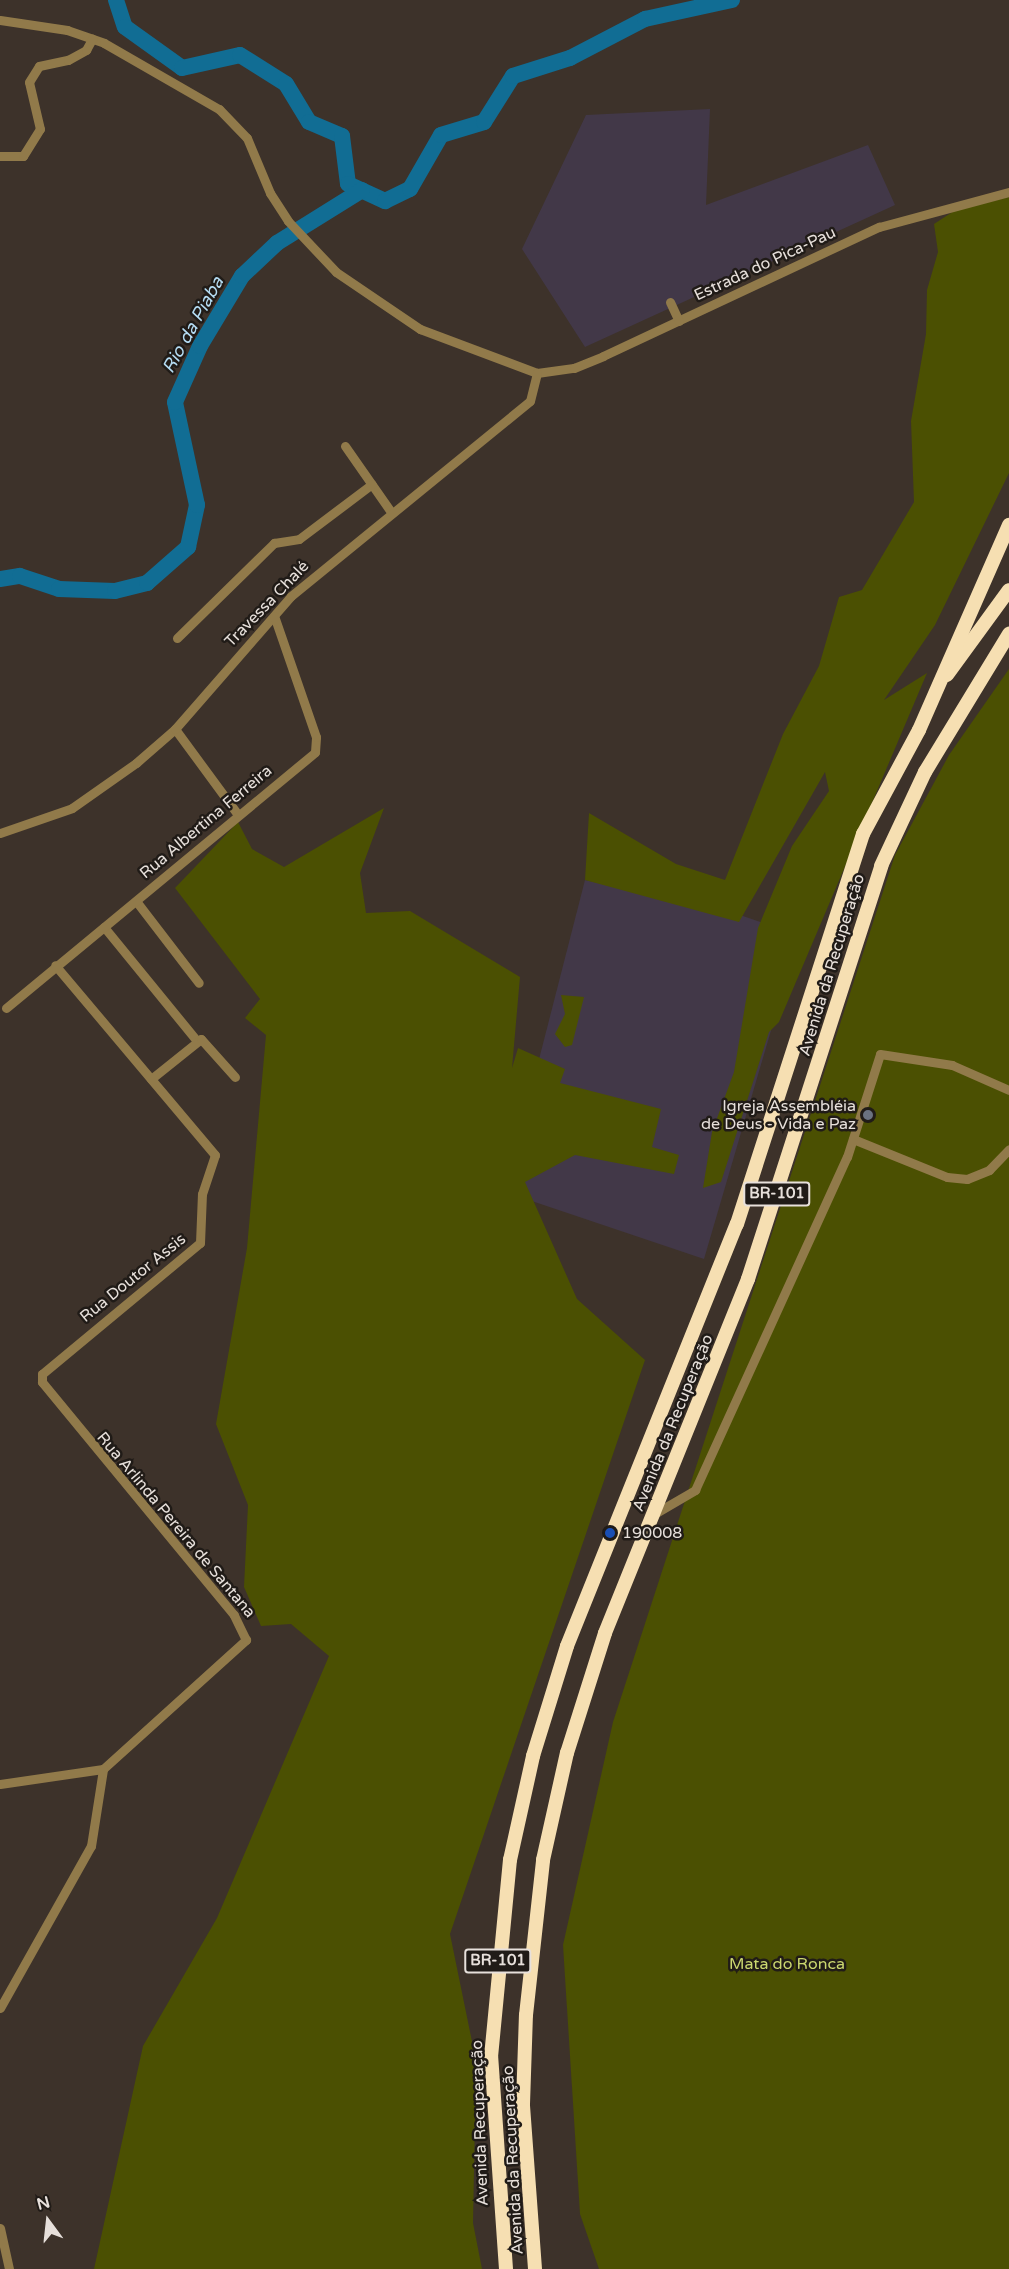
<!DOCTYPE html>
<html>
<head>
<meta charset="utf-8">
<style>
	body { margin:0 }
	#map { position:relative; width:1009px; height:2269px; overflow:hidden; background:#3d322a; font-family:"Varela Round",sans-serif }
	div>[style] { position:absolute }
	.industrial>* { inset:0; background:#423848 }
	.green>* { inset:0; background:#4b5002 }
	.river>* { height:16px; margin:-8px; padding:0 8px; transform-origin:8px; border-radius:8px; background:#116d94 }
	.minor>* { height:9px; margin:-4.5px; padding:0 4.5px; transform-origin:4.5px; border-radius:4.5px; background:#917a4a }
	.highway>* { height:14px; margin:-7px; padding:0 7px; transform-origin:7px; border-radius:7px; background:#f6dfb2 }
	.dots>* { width:16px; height:16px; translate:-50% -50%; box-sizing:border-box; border:3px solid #201b17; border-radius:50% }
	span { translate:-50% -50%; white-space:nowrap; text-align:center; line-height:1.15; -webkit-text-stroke:5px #201b17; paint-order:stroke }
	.shield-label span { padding:2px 4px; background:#201b17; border:2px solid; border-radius:4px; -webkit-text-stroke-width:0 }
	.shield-label { font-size:15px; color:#e7e0db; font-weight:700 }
	.street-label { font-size:16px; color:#e7e0db }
	.poi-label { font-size:16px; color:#e7e0db }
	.right { translate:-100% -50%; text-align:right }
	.left { translate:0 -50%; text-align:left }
	.park-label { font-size:16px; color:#cbd76f }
	.water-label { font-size:18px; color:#b4dbf2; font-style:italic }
	.north { position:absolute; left:18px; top:2191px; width:60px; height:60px; -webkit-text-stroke:4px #201b17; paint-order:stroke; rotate:345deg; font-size:16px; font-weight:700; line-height:24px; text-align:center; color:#e7e0db }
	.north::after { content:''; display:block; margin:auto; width:21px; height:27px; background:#e7e0db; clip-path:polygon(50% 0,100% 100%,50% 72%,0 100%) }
</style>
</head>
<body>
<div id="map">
	<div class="industrial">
		<div style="clip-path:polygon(710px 109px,706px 205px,868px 145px,895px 205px,585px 347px,522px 249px,586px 115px)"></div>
		<div style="clip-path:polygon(585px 880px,743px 916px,799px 935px,704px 1259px,505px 1192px)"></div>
	</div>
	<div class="green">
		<div style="clip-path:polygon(1009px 197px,1009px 473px,935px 625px,884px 700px,927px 673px,779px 1022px,769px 1032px,721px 1182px,703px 1188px,712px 1132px,734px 1072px,758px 928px,792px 846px,829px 791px,825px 772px,739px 922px,585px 880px,589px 813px,676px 864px,725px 880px,783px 734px,819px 666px,839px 597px,862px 590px,914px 502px,911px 421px,926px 334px,927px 290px,938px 252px,934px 224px,954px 211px)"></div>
		<div style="clip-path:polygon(1009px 669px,1009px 2269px,599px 2269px,580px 2214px,563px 1945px,613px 1722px,895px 855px,949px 755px)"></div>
		<div style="clip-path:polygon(384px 808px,360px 873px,366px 913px,410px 911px,520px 977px,512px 1068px,518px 1048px,565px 1069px,560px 1083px,661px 1109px,652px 1147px,679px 1155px,674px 1174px,575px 1155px,525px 1182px,577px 1299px,645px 1360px,450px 1934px,476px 2061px,473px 2223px,482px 2269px,94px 2269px,143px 2046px,217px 1918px,329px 1656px,291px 1624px,261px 1626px,244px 1587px,248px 1505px,216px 1424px,247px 1248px,266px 1035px,245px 1018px,260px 999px,175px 888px,238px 822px,252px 849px,284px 867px)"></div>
		<div style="clip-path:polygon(561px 995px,584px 997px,572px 1045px,565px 1047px,555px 1034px,565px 1014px)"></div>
	</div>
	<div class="river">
		<div style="left:116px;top:0;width:28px;rotate:72deg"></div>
		<div style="left:125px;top:27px;width:70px;rotate:35.7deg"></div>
		<div style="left:182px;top:68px;width:59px;rotate:-12.6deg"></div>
		<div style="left:240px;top:55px;width:54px;rotate:32.2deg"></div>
		<div style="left:286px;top:84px;width:44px;rotate:58.8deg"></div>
		<div style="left:309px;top:122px;width:36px;rotate:23deg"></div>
		<div style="left:342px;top:136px;width:48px;rotate:82.9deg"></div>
		<div style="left:348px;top:184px;width:41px;rotate:24.7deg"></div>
		<div style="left:385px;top:201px;width:28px;rotate:-26deg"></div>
		<div style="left:410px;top:189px;width:62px;rotate:-60.1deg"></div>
		<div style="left:441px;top:135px;width:45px;rotate:-16.8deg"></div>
		<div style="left:484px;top:122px;width:54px;rotate:-57.8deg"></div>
		<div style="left:513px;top:76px;width:60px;rotate:-17.5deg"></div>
		<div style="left:570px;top:58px;width:85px;rotate:-27.5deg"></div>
		<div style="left:645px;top:19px;width:89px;rotate:-12.3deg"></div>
		<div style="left:0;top:579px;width:20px;rotate:-9deg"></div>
		<div style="left:20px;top:576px;width:41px;rotate:18.4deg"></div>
		<div style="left:59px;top:589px;width:56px;rotate:2deg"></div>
		<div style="left:115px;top:591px;width:33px;rotate:-14deg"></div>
		<div style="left:147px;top:583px;width:55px;rotate:-41.3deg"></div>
		<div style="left:188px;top:547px;width:43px;rotate:-77.9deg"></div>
		<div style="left:197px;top:505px;width:105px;rotate:-102.1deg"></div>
		<div style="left:175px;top:402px;width:61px;rotate:-65.9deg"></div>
		<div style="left:200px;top:346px;width:82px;rotate:-59deg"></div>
		<div style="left:242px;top:276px;width:48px;rotate:-43.3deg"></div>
		<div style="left:277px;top:243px;width:100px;rotate:-31.9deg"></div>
	</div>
	<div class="minor">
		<div style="left:0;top:20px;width:68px;rotate:8.5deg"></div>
		<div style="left:67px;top:30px;width:39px;rotate:19deg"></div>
		<div style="left:104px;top:43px;width:133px;rotate:29.9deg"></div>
		<div style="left:219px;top:109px;width:40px;rotate:46deg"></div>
		<div style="left:247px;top:138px;width:60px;rotate:67.3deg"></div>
		<div style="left:270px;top:193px;width:33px;rotate:57deg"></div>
		<div style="left:288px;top:221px;width:70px;rotate:46.7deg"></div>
		<div style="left:336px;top:272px;width:102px;rotate:34.2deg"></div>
		<div style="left:420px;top:329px;width:125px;rotate:20.6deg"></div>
		<div style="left:537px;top:373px;width:37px;rotate:-8deg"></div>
		<div style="left:574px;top:368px;width:31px;rotate:-22deg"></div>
		<div style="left:603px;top:356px;width:305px;rotate:-25.1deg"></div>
		<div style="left:879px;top:227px;width:135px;rotate:-15.1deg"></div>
		<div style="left:0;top:156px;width:23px"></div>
		<div style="left:23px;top:156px;width:32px;rotate:-58deg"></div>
		<div style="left:40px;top:129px;width:48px;rotate:-103.2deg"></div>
		<div style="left:29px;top:82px;width:19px;rotate:-58deg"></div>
		<div style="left:39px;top:66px;width:30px;rotate:-12deg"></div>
		<div style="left:68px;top:60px;width:21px;rotate:-29deg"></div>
		<div style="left:86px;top:50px;width:13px;rotate:-61deg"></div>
		<div style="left:670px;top:302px;width:21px;rotate:65deg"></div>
		<div style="left:345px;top:446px;width:80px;rotate:55.1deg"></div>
		<div style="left:177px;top:638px;width:136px;rotate:-44.4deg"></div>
		<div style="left:274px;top:543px;width:25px;rotate:-9deg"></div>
		<div style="left:299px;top:539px;width:91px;rotate:-37deg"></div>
		<div style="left:175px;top:729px;width:103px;rotate:53.7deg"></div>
		<div style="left:0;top:833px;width:76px;rotate:-19.1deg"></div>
		<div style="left:72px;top:808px;width:78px;rotate:-35.1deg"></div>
		<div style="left:136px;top:763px;width:52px;rotate:-41.1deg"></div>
		<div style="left:175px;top:729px;width:176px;rotate:-48.9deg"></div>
		<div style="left:291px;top:596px;width:308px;rotate:-39.2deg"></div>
		<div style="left:530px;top:401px;width:29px;rotate:-76deg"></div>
		<div style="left:136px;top:901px;width:103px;rotate:52.5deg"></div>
		<div style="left:104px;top:927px;width:147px;rotate:50.8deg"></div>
		<div style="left:6px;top:1008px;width:401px;rotate:-39.6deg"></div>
		<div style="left:315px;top:752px;width:15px;rotate:-86deg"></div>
		<div style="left:316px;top:737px;width:128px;rotate:-109.1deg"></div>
		<div style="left:151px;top:1079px;width:64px;rotate:-38.7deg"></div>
		<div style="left:201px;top:1039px;width:51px;rotate:48.2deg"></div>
		<div style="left:853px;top:1139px;width:101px;rotate:22deg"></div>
		<div style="left:947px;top:1177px;width:20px;rotate:6deg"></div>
		<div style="left:967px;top:1179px;width:24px;rotate:-22deg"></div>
		<div style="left:989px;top:1170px;width:29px;rotate:-46deg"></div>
		<div style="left:654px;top:1514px;width:48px;rotate:-30.3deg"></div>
		<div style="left:695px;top:1490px;width:366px;rotate:-65.5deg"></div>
		<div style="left:847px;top:1157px;width:108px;rotate:-72.2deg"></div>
		<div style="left:880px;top:1054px;width:73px;rotate:8.7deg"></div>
		<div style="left:952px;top:1065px;width:62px;rotate:23.7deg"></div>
		<div style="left:0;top:1784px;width:104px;rotate:-8.3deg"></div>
		<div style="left:103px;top:1769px;width:193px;rotate:-42.1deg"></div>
		<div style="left:246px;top:1640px;width:28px;rotate:-116deg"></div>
		<div style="left:234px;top:1615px;width:302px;rotate:-129.5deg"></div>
		<div style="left:42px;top:1382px;width:8px;rotate:-90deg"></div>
		<div style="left:42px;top:1374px;width:205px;rotate:-39.7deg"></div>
		<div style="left:200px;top:1243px;width:49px;rotate:-87.7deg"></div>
		<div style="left:202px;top:1194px;width:41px;rotate:-71.6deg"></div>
		<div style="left:215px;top:1155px;width:248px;rotate:-130.1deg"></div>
		<div style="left:0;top:2008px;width:186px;rotate:-60.7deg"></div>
		<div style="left:91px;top:1846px;width:78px;rotate:-81.1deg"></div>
		<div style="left:0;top:2228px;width:42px;rotate:77.6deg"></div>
	</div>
	<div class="highway">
		<div style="left:947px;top:675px;width:105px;rotate:-53.9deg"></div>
		<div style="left:506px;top:2269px;width:213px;rotate:-94deg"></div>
		<div style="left:491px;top:2057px;width:198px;rotate:-84.5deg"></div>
		<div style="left:510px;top:1860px;width:107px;rotate:-77.5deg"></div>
		<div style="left:533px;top:1756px;width:115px;rotate:-72.8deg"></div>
		<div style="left:567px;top:1646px;width:455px;rotate:-68.1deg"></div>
		<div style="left:737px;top:1224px;width:410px;rotate:-72.1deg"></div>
		<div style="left:863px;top:834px;width:118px;rotate:-61.7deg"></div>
		<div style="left:919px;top:730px;width:224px;rotate:-66.3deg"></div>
		<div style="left:535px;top:2269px;width:165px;rotate:-94.2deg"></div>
		<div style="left:523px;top:2104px;width:89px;rotate:-88.1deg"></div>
		<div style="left:526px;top:2015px;width:156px;rotate:-83.7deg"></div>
		<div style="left:543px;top:1860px;width:110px;rotate:-77.4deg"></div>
		<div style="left:567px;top:1753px;width:126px;rotate:-72.4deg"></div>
		<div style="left:605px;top:1633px;width:382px;rotate:-68deg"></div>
		<div style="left:748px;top:1279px;width:434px;rotate:-72.1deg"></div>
		<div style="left:881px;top:866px;width:104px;rotate:-64.9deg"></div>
		<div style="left:925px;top:772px;width:162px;rotate:-58.7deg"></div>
	</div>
	<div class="dots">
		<div style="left:868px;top:1115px;background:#6b7280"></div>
		<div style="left:610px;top:1533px;background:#1a4fb4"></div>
	</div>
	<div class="shield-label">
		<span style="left:777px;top:1194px">BR-101</span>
		<span style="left:498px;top:1961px">BR-101</span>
	</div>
	<div class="street-label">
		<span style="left:765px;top:264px;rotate:-25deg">Estrada do Pica-Pau</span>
		<span style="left:267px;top:604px;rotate:-46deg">Travessa Chalé</span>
		<span style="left:206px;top:822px;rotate:-40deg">Rua Albertina Ferreira</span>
		<span style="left:832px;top:965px;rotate:-73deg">Avenida da Recuperação</span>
		<span style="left:133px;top:1278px;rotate:-39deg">Rua Doutor Assis</span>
		<span style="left:673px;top:1423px;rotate:-68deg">Avenida da Recuperação</span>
		<span style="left:176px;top:1525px;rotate:50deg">Rua Arlinda Pereira de Santana</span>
		<span style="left:480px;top:2123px;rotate:-92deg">Avenida Recuperação</span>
		<span style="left:513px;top:2160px;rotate:-93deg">Avenida da Recuperação</span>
	</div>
	<div class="poi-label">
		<span class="right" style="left:856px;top:1115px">Igreja Assembléia<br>de Deus - Vida e Paz</span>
		<span class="left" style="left:622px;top:1533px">190008</span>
	</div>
	<div class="park-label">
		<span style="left:787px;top:1964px">Mata do Ronca</span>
	</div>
	<div class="water-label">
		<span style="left:193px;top:325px;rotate:-61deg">Rio da Piaba</span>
	</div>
	<div class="north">N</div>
</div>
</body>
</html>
